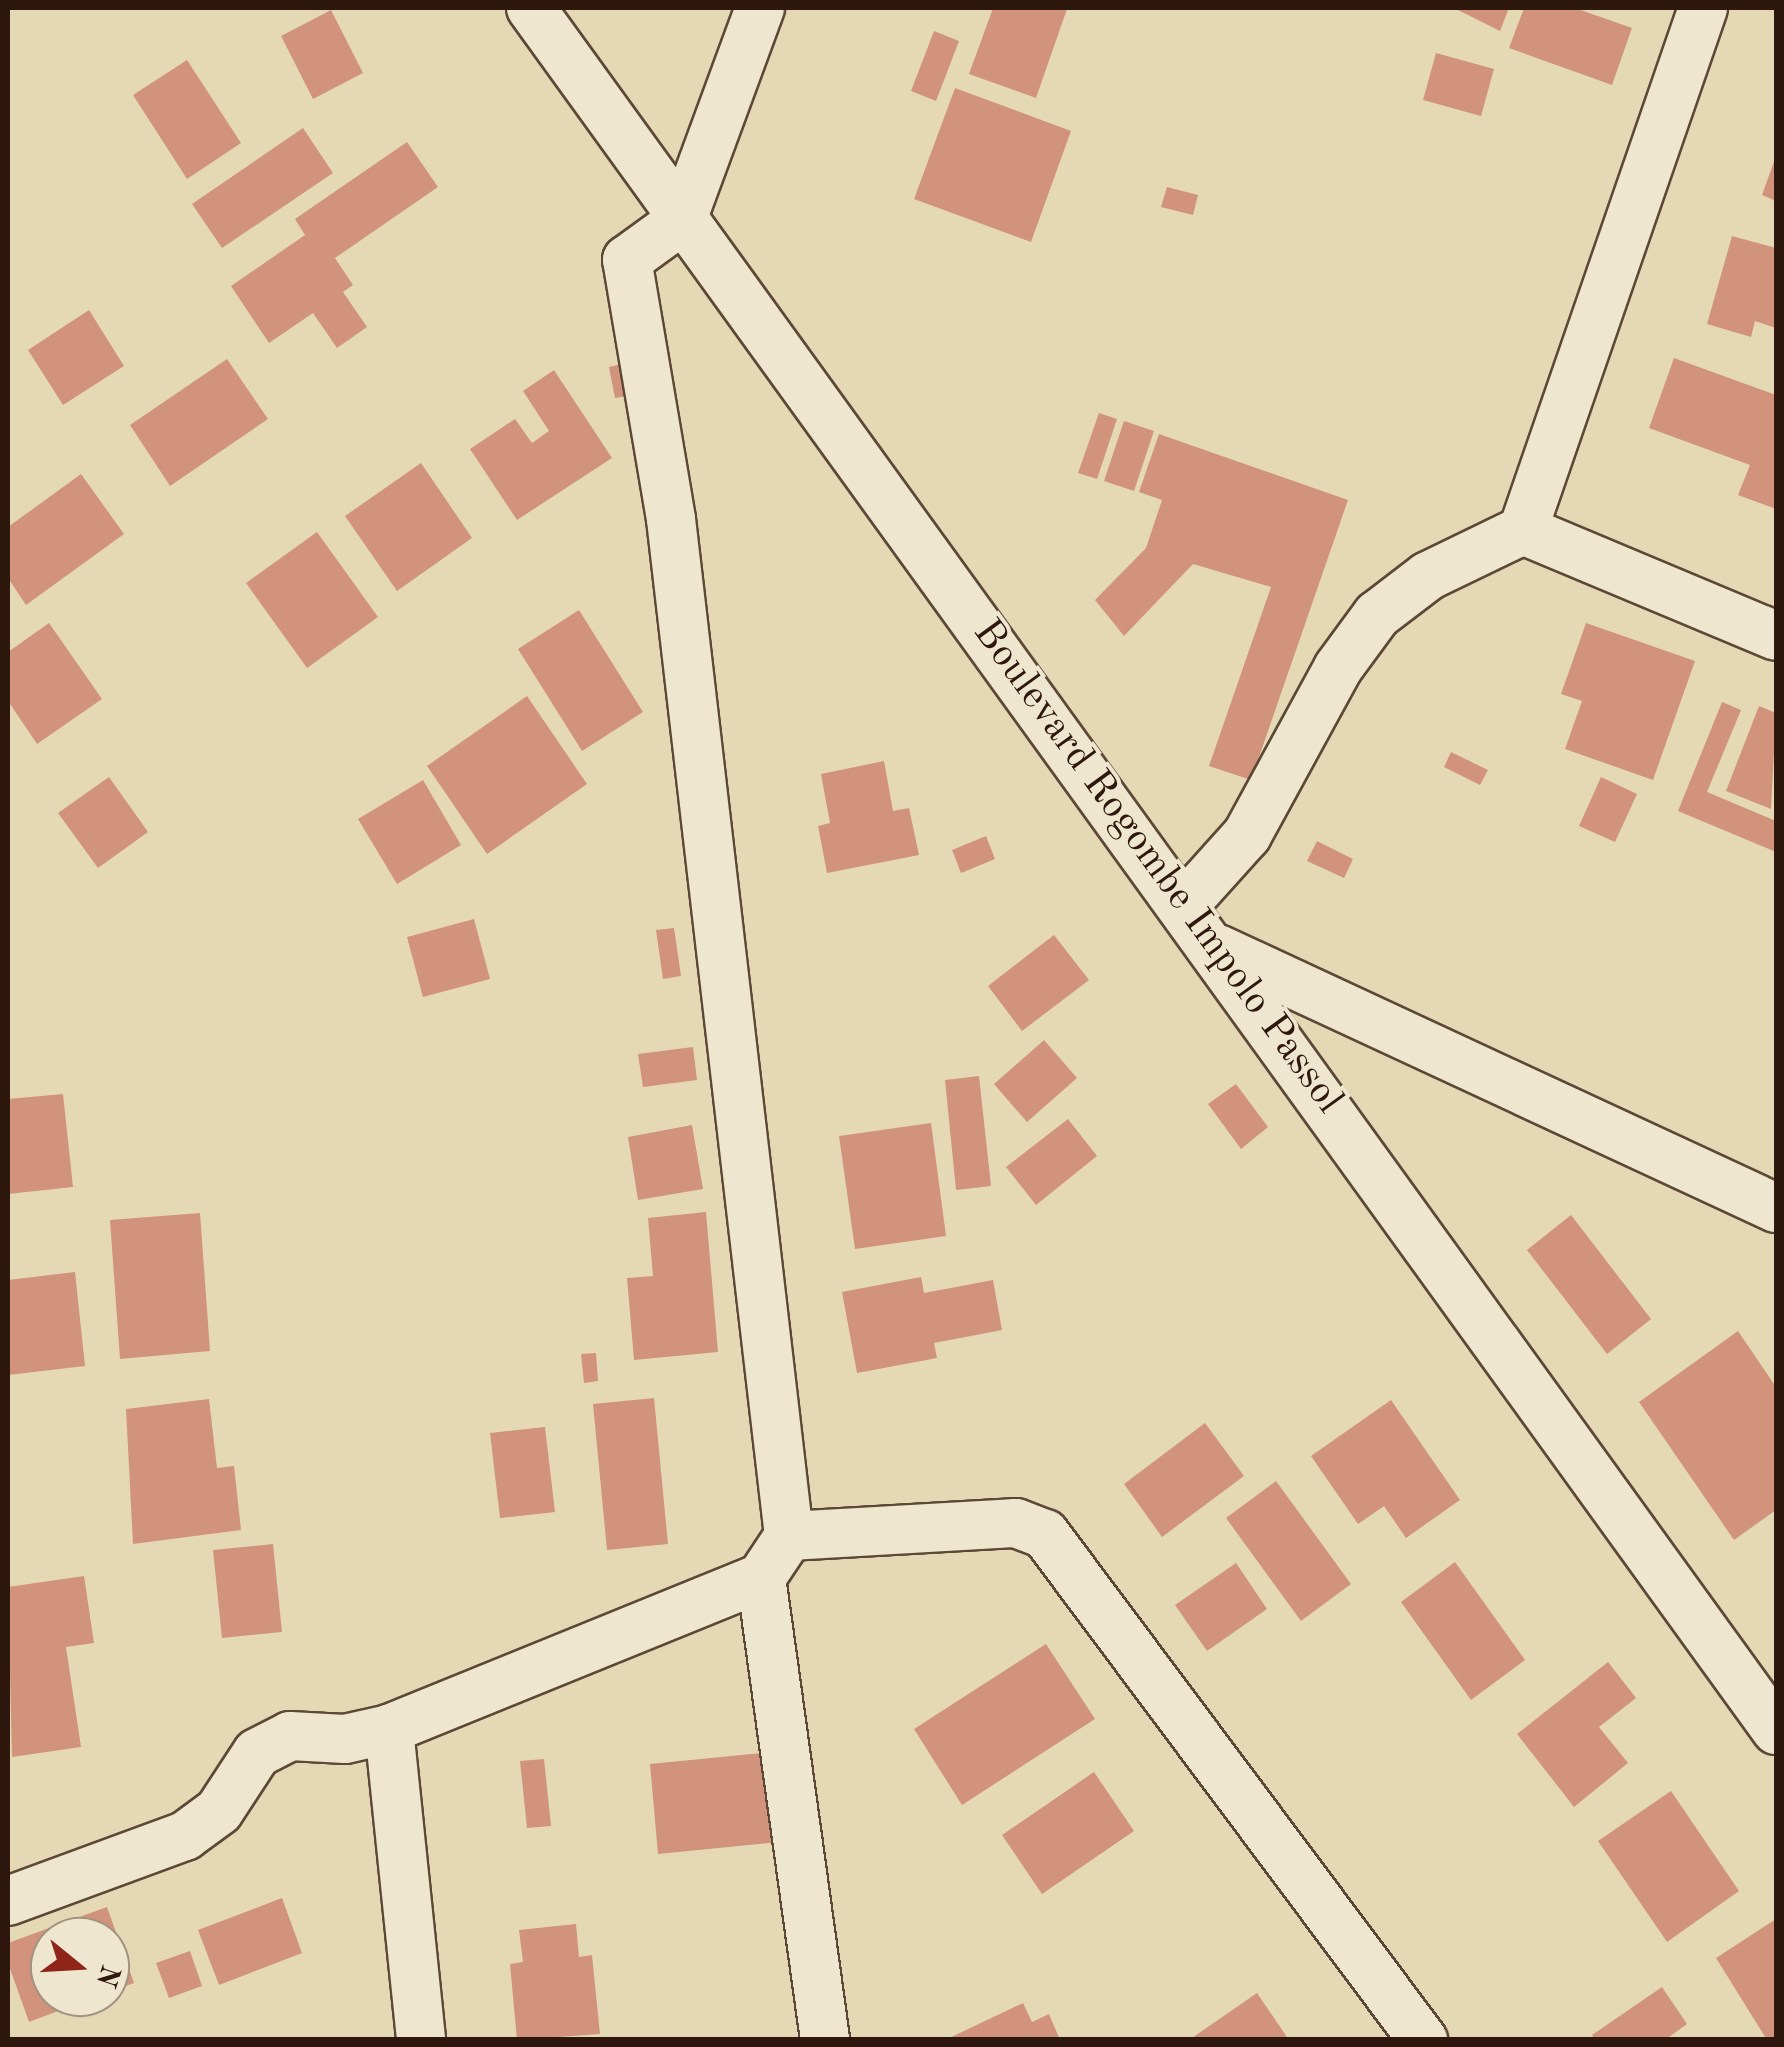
<!DOCTYPE html>
<html>
<head>
<meta charset="utf-8">
<style>
	body { margin:0 }
	#map { position:relative; width:1784px; height:2047px; overflow:hidden; background:#e5d9b5; font-family:"Old Standard TT",serif }
	div>[style] { position:absolute }
	.building>* { inset:0; background:#d1937c }
	.roads { filter:drop-shadow(2px 0 #5c4836) drop-shadow(-2px 0 #5c4836) drop-shadow(0 2px #5c4836) drop-shadow(0 -2px #5c4836) }
	.minor>* { height:48px; margin:-24px; padding:0 24px; transform-origin:24px; border-radius:24px; background:#eee6cf }
	span { translate:-50% -50%; white-space:nowrap; text-align:center; line-height:1.15; -webkit-text-stroke:8px #eee6cf; paint-order:stroke }
	.street-label { font-size:40px; color:#2e170c }
	.frame { position:absolute; inset:0; border:10px solid #2e170c; pointer-events:none }
	.north { position:absolute; left:30px; top:1917px; width:100px; height:100px; box-sizing:border-box; background:#eee6cf; border:2px solid #a19381; border-radius:50%; rotate:108deg; font-size:28px; font-weight:700; line-height:40px; text-align:center; color:#2e170c }
	.north::after { content:''; display:block; margin:auto; width:35px; height:45px; background:#8f2418; clip-path:polygon(50% 0,100% 100%,50% 72%,0 100%) }
</style>
</head>
<body>
<div id="map">
	<div class="building">
		<div style="clip-path:polygon(993px 8px,1067px 9px,1036px 98px,969px 74px)"></div>
		<div style="clip-path:polygon(1454px 8px,1509px 8px,1500px 31px)"></div>
		<div style="clip-path:polygon(1524px 8px,1575px 8px,1632px 28px,1612px 85px,1509px 48px)"></div>
		<div style="clip-path:polygon(331px 10px,363px 73px,313px 99px,281px 36px)"></div>
		<div style="clip-path:polygon(934px 31px,959px 41px,936px 101px,911px 91px)"></div>
		<div style="clip-path:polygon(1436px 53px,1494px 69px,1481px 116px,1423px 100px)"></div>
		<div style="clip-path:polygon(187px 60px,241px 143px,187px 179px,133px 95px)"></div>
		<div style="clip-path:polygon(955px 88px,1071px 131px,1031px 242px,914px 199px)"></div>
		<div style="clip-path:polygon(303px 128px,333px 173px,222px 248px,192px 204px)"></div>
		<div style="clip-path:polygon(407px 142px,438px 187px,335px 258px,353px 285px,343px 292px,367px 327px,337px 348px,313px 313px,269px 343px,231px 286px,305px 235px,295px 219px)"></div>
		<div style="clip-path:polygon(1776px 156px,1776px 201px,1762px 195px)"></div>
		<div style="clip-path:polygon(1167px 187px,1198px 195px,1193px 215px,1161px 207px)"></div>
		<div style="clip-path:polygon(1732px 236px,1776px 248px,1776px 328px,1755px 321px,1751px 337px,1707px 324px)"></div>
		<div style="clip-path:polygon(89px 310px,124px 366px,63px 405px,28px 350px)"></div>
		<div style="clip-path:polygon(1674px 358px,1776px 395px,1776px 509px,1738px 495px,1750px 465px,1649px 428px)"></div>
		<div style="clip-path:polygon(227px 359px,268px 419px,170px 486px,130px 425px)"></div>
		<div style="clip-path:polygon(627px 363px,633px 395px,615px 398px,609px 367px)"></div>
		<div style="clip-path:polygon(554px 370px,612px 458px,517px 520px,470px 449px,515px 419px,532px 443px,549px 431px,523px 391px)"></div>
		<div style="clip-path:polygon(1099px 413px,1117px 419px,1097px 479px,1078px 473px)"></div>
		<div style="clip-path:polygon(1124px 421px,1154px 431px,1134px 491px,1104px 481px)"></div>
		<div style="clip-path:polygon(1159px 434px,1348px 500px,1251px 780px,1209px 766px,1271px 587px,1193px 564px,1124px 636px,1095px 600px,1146px 548px,1162px 500px,1139px 492px)"></div>
		<div style="clip-path:polygon(421px 463px,472px 538px,397px 591px,345px 516px)"></div>
		<div style="clip-path:polygon(81px 474px,124px 534px,26px 605px,8px 578px,8px 527px)"></div>
		<div style="clip-path:polygon(317px 532px,378px 617px,307px 668px,246px 583px)"></div>
		<div style="clip-path:polygon(579px 610px,643px 712px,582px 751px,518px 649px)"></div>
		<div style="clip-path:polygon(49px 623px,102px 699px,37px 744px,8px 701px,8px 652px)"></div>
		<div style="clip-path:polygon(1586px 623px,1695px 661px,1653px 780px,1565px 749px,1582px 701px,1561px 694px)"></div>
		<div style="clip-path:polygon(527px 696px,587px 784px,487px 854px,427px 766px)"></div>
		<div style="clip-path:polygon(1722px 702px,1741px 710px,1707px 792px,1776px 821px,1776px 852px,1678px 811px)"></div>
		<div style="clip-path:polygon(1759px 706px,1776px 713px,1771px 809px,1726px 791px)"></div>
		<div style="clip-path:polygon(1451px 752px,1488px 770px,1480px 785px,1444px 767px)"></div>
		<div style="clip-path:polygon(884px 761px,893px 811px,909px 808px,919px 855px,827px 873px,818px 826px,830px 823px,821px 774px)"></div>
		<div style="clip-path:polygon(109px 777px,148px 832px,98px 868px,58px 813px)"></div>
		<div style="clip-path:polygon(1601px 777px,1637px 794px,1615px 842px,1579px 826px)"></div>
		<div style="clip-path:polygon(423px 780px,461px 845px,397px 884px,358px 819px)"></div>
		<div style="clip-path:polygon(986px 836px,995px 859px,961px 873px,952px 850px)"></div>
		<div style="clip-path:polygon(1317px 841px,1353px 859px,1344px 878px,1307px 861px)"></div>
		<div style="clip-path:polygon(474px 919px,490px 979px,423px 997px,407px 937px)"></div>
		<div style="clip-path:polygon(674px 928px,681px 976px,663px 979px,656px 930px)"></div>
		<div style="clip-path:polygon(1054px 935px,1089px 980px,1022px 1031px,988px 986px)"></div>
		<div style="clip-path:polygon(1044px 1040px,1077px 1078px,1027px 1122px,994px 1084px)"></div>
		<div style="clip-path:polygon(693px 1047px,697px 1080px,643px 1087px,638px 1054px)"></div>
		<div style="clip-path:polygon(979px 1076px,991px 1186px,956px 1190px,945px 1080px)"></div>
		<div style="clip-path:polygon(1236px 1084px,1268px 1127px,1241px 1149px,1208px 1104px)"></div>
		<div style="clip-path:polygon(63px 1094px,73px 1187px,8px 1194px,8px 1099px)"></div>
		<div style="clip-path:polygon(1068px 1119px,1097px 1156px,1036px 1205px,1006px 1167px)"></div>
		<div style="clip-path:polygon(931px 1123px,946px 1236px,855px 1249px,839px 1136px)"></div>
		<div style="clip-path:polygon(692px 1125px,703px 1189px,638px 1200px,628px 1137px)"></div>
		<div style="clip-path:polygon(706px 1212px,718px 1352px,634px 1360px,627px 1278px,653px 1276px,648px 1218px)"></div>
		<div style="clip-path:polygon(200px 1213px,210px 1351px,120px 1359px,110px 1220px)"></div>
		<div style="clip-path:polygon(1571px 1215px,1651px 1319px,1607px 1354px,1527px 1250px)"></div>
		<div style="clip-path:polygon(75px 1272px,85px 1366px,8px 1375px,8px 1280px)"></div>
		<div style="clip-path:polygon(921px 1277px,924px 1293px,993px 1280px,1002px 1330px,934px 1343px,937px 1358px,857px 1373px,842px 1292px)"></div>
		<div style="clip-path:polygon(1738px 1331px,1776px 1387px,1776px 1510px,1734px 1540px,1639px 1402px)"></div>
		<div style="clip-path:polygon(596px 1353px,598px 1381px,584px 1383px,581px 1354px)"></div>
		<div style="clip-path:polygon(654px 1398px,668px 1544px,607px 1550px,593px 1404px)"></div>
		<div style="clip-path:polygon(209px 1399px,217px 1468px,234px 1466px,241px 1530px,133px 1544px,126px 1409px)"></div>
		<div style="clip-path:polygon(1391px 1400px,1460px 1500px,1406px 1538px,1384px 1506px,1358px 1524px,1311px 1456px)"></div>
		<div style="clip-path:polygon(1205px 1423px,1244px 1476px,1162px 1537px,1124px 1484px)"></div>
		<div style="clip-path:polygon(545px 1427px,555px 1512px,500px 1518px,490px 1433px)"></div>
		<div style="clip-path:polygon(1276px 1481px,1351px 1584px,1301px 1621px,1226px 1518px)"></div>
		<div style="clip-path:polygon(273px 1544px,282px 1632px,222px 1638px,213px 1550px)"></div>
		<div style="clip-path:polygon(1455px 1562px,1525px 1660px,1471px 1700px,1401px 1602px)"></div>
		<div style="clip-path:polygon(1236px 1563px,1267px 1609px,1207px 1651px,1175px 1605px)"></div>
		<div style="clip-path:polygon(84px 1576px,94px 1643px,66px 1647px,81px 1747px,12px 1757px,8px 1587px)"></div>
		<div style="clip-path:polygon(1046px 1644px,1095px 1719px,962px 1805px,914px 1729px)"></div>
		<div style="clip-path:polygon(1608px 1662px,1636px 1698px,1599px 1727px,1628px 1763px,1574px 1807px,1517px 1734px)"></div>
		<div style="clip-path:polygon(772px 1752px,780px 1842px,658px 1854px,650px 1764px)"></div>
		<div style="clip-path:polygon(544px 1759px,551px 1826px,527px 1828px,520px 1761px)"></div>
		<div style="clip-path:polygon(1094px 1772px,1134px 1831px,1042px 1894px,1002px 1835px)"></div>
		<div style="clip-path:polygon(1671px 1791px,1739px 1891px,1667px 1942px,1598px 1841px)"></div>
		<div style="clip-path:polygon(282px 1898px,302px 1953px,219px 1985px,198px 1930px)"></div>
		<div style="clip-path:polygon(107px 1907px,134px 1983px,110px 1992px,110px 1937px,50px 1937px,50px 1997px,95px 1997px,29px 2022px,8px 1963px,8px 1943px)"></div>
		<div style="clip-path:polygon(1776px 1919px,1776px 2040px,1767px 2040px,1716px 1958px)"></div>
		<div style="clip-path:polygon(576px 1924px,579px 1957px,592px 1955px,600px 2034px,517px 2040px,510px 1964px,523px 1962px,519px 1930px)"></div>
		<div style="clip-path:polygon(190px 1951px,202px 1986px,169px 1998px,156px 1963px)"></div>
		<div style="clip-path:polygon(1662px 1987px,1687px 2024px,1665px 2040px,1595px 2040px,1592px 2035px)"></div>
		<div style="clip-path:polygon(1257px 1993px,1289px 2040px,1189px 2040px)"></div>
		<div style="clip-path:polygon(1023px 2003px,1032px 2022px,1049px 2014px,1060px 2040px,945px 2040px)"></div>
	</div>
	<div class="roads">
		<div class="minor">
			<div style="left:531px;top:8px;width:2125px;rotate:54.13deg"></div>
			<div style="left:1523px;top:530px;width:274px;rotate:22.7deg"></div>
			<div style="left:1184px;top:905px;width:94px;rotate:-48deg"></div>
			<div style="left:1247px;top:835px;width:190px;rotate:-61.4deg"></div>
			<div style="left:1338px;top:668px;width:66px;rotate:-53.7deg"></div>
			<div style="left:1377px;top:615px;width:64px;rotate:-37.4deg"></div>
			<div style="left:1428px;top:576px;width:106px;rotate:-25.8deg"></div>
			<div style="left:1523px;top:530px;width:552px;rotate:-70.97deg"></div>
			<div style="left:1218px;top:949px;width:615px;rotate:24.9deg"></div>
			<div style="left:789px;top:1536px;width:227px;rotate:-3.3deg"></div>
			<div style="left:1016px;top:1523px;width:31px;rotate:21deg"></div>
			<div style="left:1045px;top:1534px;width:632px;rotate:53.24deg"></div>
			<div style="left:761px;top:1578px;width:466px;rotate:82.1deg"></div>
			<div style="left:389px;top:1729px;width:313px;rotate:84.1deg"></div>
			<div style="left:8px;top:1901px;width:189px;rotate:-20.2deg"></div>
			<div style="left:185px;top:1836px;width:42px;rotate:-36.3deg"></div>
			<div style="left:219px;top:1811px;width:69px;rotate:-56.8deg"></div>
			<div style="left:257px;top:1753px;width:37px;rotate:-27deg"></div>
			<div style="left:290px;top:1736px;width:55px;rotate:3.1deg"></div>
			<div style="left:345px;top:1739px;width:45px;rotate:-12.8deg"></div>
			<div style="left:389px;top:1729px;width:401px;rotate:-22.1deg"></div>
			<div style="left:761px;top:1578px;width:50px;rotate:-56.3deg"></div>
			<div style="left:789px;top:1536px;width:1024px;rotate:-96.62deg"></div>
			<div style="left:671px;top:519px;width:263px;rotate:-99.6deg"></div>
			<div style="left:627px;top:260px;width:68px;rotate:-36deg"></div>
			<div style="left:682px;top:220px;width:226px;rotate:-69.8deg"></div>
		</div>
	</div>
	<div class="street-label">
		<span style="left:1157px;top:867px;rotate:54deg">Boulevard Rogombe Impolo Passol</span>
	</div>
	<div class="frame"></div>
	<div class="north">N</div>
</div>
</body>
</html>
